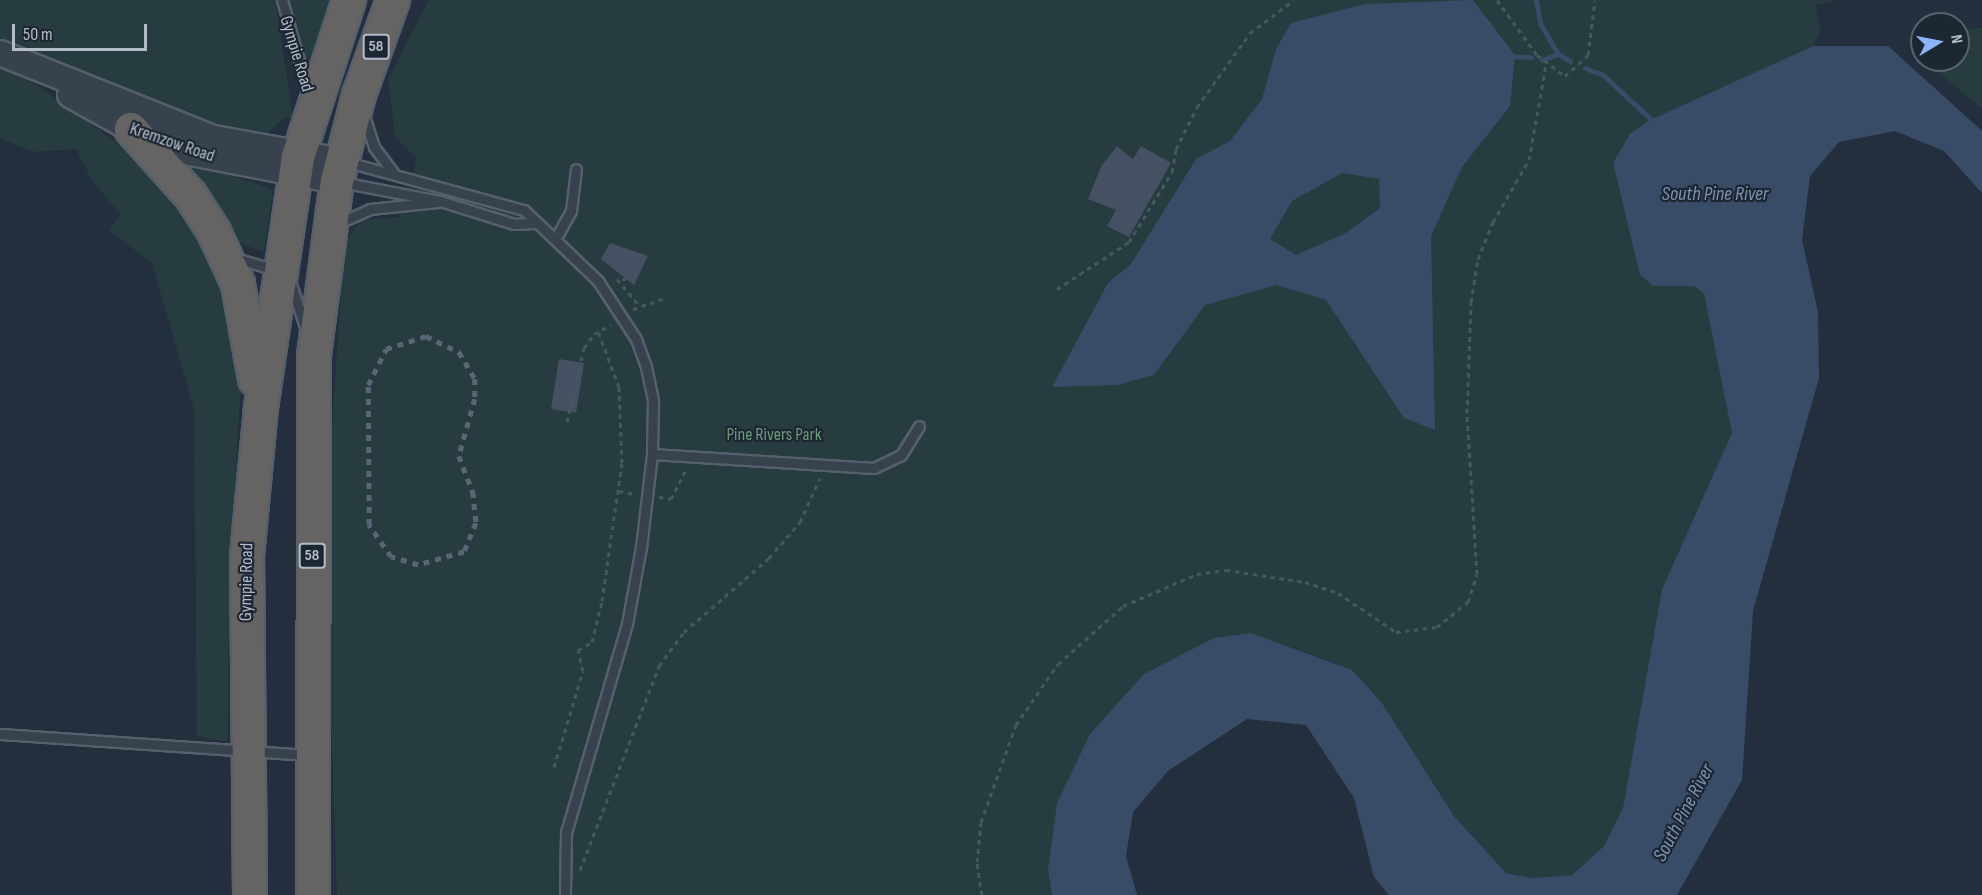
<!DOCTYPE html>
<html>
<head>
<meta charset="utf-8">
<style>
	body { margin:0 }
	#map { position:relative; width:1982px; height:895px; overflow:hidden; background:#242f3e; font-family:"Sofia Sans Condensed",sans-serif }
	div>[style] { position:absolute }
	.green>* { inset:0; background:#263c3f }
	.water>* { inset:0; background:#394c67 }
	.stream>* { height:5px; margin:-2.5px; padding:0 2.5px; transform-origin:2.5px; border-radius:2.5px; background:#394c67 }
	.building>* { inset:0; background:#455162 }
	.path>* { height:3px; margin-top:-1.5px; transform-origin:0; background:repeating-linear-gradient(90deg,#44595c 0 4.5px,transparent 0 9px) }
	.roads { filter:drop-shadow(2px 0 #565f6c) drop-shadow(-2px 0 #565f6c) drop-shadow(0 2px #565f6c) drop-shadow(0 -2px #565f6c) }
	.service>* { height:9px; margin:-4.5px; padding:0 4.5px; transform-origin:4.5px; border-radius:4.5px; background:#38414e }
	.tertiary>* { height:24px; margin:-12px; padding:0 12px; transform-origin:12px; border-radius:12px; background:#38414e }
	.trunk>* { height:32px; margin:-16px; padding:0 16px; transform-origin:16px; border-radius:16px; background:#656462 }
	.rail>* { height:4.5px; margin-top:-2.25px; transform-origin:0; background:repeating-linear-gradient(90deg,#5a6575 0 6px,transparent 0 12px) }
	span { translate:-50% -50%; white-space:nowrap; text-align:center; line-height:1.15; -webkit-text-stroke:4.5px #1d2633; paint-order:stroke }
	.shield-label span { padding:2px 4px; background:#1d2633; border:2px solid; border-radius:4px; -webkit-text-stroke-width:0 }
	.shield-label { font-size:16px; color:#b4bcc9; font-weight:700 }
	.street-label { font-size:18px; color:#b4bcc9 }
	.park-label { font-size:18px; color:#6b9a76 }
	.water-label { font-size:20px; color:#7c92b1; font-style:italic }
	.north { position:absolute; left:1910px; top:12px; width:60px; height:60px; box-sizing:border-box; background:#1d2633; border:2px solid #59626f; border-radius:50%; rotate:80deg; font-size:16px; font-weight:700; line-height:24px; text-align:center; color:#b4bcc9 }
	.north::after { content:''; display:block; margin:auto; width:21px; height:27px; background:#8ab4f8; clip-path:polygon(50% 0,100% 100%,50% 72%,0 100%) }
	.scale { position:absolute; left:12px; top:24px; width:135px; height:27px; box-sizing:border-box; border:3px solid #b4bcc9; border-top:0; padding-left:8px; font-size:18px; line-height:21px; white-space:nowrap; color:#b4bcc9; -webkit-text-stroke:4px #1d2633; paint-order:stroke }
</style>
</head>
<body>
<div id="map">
	<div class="green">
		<div style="clip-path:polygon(0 0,275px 0,293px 118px,284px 118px,264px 136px,247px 135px,59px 65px,0 38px)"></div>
		<div style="clip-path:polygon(289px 0,334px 0,308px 70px,294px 35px)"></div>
		<div style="clip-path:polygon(429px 0,1838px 0,1815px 5px,1821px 31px,1813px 46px,1648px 121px,1613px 163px,1640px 275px,1653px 286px,1694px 286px,1704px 294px,1732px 433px,1662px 589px,1623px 808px,1604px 846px,1572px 875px,1533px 878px,1506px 873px,1454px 816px,1382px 703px,1352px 670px,1251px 633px,1048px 870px,1052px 895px,337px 895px,325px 537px,344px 243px,360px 221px,399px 217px,417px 159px,395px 136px,388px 79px)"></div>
		<div style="clip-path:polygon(1982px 27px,1982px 109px,1924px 60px,1958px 60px,1958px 32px)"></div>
		<div style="clip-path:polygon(0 67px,34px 83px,149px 166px,209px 242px,237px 320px,242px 363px,229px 590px,228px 742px,197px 736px,194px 409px,152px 263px,109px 230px,121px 215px,93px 182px,76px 149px,33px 152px,0 138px)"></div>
		<div style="clip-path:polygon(177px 158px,273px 189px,264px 252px,232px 240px)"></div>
	</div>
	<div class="water">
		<div style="clip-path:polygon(evenodd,1473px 0,1515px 55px,1510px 106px,1462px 167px,1431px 236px,1435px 430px,1404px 418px,1326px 300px,1276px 285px,1205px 305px,1154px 375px,1117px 385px,1052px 387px,1108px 283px,1131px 264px,1196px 159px,1230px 141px,1262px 99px,1276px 49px,1291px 23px,1366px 4px,1473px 0,1342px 173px,1379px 179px,1380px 208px,1346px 233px,1296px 255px,1270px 239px,1292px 201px,1342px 173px)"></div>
		<div style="clip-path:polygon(1813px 46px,1888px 46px,1982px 131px,1982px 193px,1944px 151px,1895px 131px,1839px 142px,1810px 176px,1802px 240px,1818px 312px,1819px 378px,1753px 611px,1742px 780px,1677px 895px,1389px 895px,1374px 877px,1354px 798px,1306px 725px,1247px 719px,1168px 771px,1133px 812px,1126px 856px,1137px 895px,1052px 895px,1048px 870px,1057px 803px,1090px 734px,1144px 674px,1214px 638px,1251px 633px,1352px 670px,1382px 703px,1454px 816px,1506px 873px,1533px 878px,1572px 875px,1604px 846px,1623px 808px,1662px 589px,1732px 433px,1704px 294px,1694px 286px,1653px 286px,1640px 275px,1613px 163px,1630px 134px,1648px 121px)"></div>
	</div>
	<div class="stream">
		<div style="left:1536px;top:0;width:23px;rotate:80deg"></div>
		<div style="left:1540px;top:23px;width:36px;rotate:60deg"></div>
		<div style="left:1558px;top:54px;width:14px;rotate:30deg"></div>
		<div style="left:1509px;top:56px;width:22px;rotate:3deg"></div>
		<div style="left:1542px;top:60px;width:17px;rotate:-21deg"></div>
		<div style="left:1585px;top:68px;width:19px;rotate:21deg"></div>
		<div style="left:1603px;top:75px;width:71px;rotate:42.7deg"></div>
	</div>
	<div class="building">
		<div style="clip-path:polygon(1117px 146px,1133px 159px,1141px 146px,1171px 163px,1129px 237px,1107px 226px,1116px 210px,1088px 199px,1102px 165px)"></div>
		<div style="clip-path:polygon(610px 243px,648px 256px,634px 285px,601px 259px)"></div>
		<div style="clip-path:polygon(559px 359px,584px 363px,576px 413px,551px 409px)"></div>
	</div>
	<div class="path">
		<div style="left:1497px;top:0;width:68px;rotate:54deg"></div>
		<div style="left:1537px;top:55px;width:35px;rotate:37deg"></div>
		<div style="left:1565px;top:76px;width:31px;rotate:-42deg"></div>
		<div style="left:1588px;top:55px;width:55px;rotate:-82.7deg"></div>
		<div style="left:626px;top:279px;width:9px;rotate:180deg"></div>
		<div style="left:617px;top:279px;width:34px;rotate:50deg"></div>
		<div style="left:1057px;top:289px;width:86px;rotate:-33.1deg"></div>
		<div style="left:1129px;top:242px;width:82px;rotate:-58.4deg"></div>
		<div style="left:1172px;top:172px;width:23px;rotate:-80deg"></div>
		<div style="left:1176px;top:149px;width:47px;rotate:-63.4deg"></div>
		<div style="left:1197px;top:107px;width:91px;rotate:-54.4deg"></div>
		<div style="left:1250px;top:33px;width:55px;rotate:-36.9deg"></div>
		<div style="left:633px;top:309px;width:31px;rotate:-19deg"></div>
		<div style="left:567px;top:422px;width:76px;rotate:-77.1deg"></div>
		<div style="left:584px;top:348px;width:17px;rotate:-54deg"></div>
		<div style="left:594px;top:334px;width:19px;rotate:-28deg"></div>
		<div style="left:619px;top:491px;width:16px;rotate:11deg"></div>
		<div style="left:659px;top:497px;width:12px;rotate:9deg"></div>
		<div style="left:671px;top:499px;width:31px;rotate:-63deg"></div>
		<div style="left:554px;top:767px;width:100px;rotate:-73.2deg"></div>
		<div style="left:583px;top:671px;width:22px;rotate:-103deg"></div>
		<div style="left:578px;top:650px;width:16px;rotate:-30deg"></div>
		<div style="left:592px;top:642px;width:42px;rotate:-76.3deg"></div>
		<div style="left:602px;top:601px;width:139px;rotate:-81.8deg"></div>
		<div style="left:622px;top:463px;width:76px;rotate:-92.3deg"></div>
		<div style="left:619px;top:387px;width:60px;rotate:-110.6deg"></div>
		<div style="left:580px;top:870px;width:219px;rotate:-68.8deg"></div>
		<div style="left:659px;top:666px;width:42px;rotate:-53.7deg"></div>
		<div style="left:684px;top:632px;width:113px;rotate:-41deg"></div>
		<div style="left:769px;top:558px;width:48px;rotate:-49.3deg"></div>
		<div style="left:800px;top:522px;width:48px;rotate:-65.6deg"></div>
		<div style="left:982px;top:895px;width:33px;rotate:-99deg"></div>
		<div style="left:977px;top:862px;width:40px;rotate:-84.3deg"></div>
		<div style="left:981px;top:822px;width:103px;rotate:-70.2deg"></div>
		<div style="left:1016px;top:725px;width:74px;rotate:-55.5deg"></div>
		<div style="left:1058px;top:664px;width:87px;rotate:-41.7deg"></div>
		<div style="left:1123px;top:606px;width:81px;rotate:-23.4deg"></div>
		<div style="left:1197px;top:574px;width:29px;rotate:-8deg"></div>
		<div style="left:1226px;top:570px;width:80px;rotate:8.6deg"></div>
		<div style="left:1305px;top:582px;width:35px;rotate:18deg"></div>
		<div style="left:1338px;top:593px;width:70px;rotate:33.9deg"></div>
		<div style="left:1396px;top:632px;width:41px;rotate:-7deg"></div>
		<div style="left:1437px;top:627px;width:40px;rotate:-39deg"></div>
		<div style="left:1468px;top:602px;width:29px;rotate:-72deg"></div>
		<div style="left:1477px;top:574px;width:161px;rotate:-93.6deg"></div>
		<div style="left:1467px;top:413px;width:111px;rotate:-87.9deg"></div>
		<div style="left:1471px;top:302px;width:44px;rotate:-80.8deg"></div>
		<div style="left:1478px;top:259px;width:40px;rotate:-68deg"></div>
		<div style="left:1493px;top:222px;width:72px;rotate:-59.9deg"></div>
		<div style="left:1529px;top:160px;width:97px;rotate:-79.9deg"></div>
	</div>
	<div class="roads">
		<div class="service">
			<div style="left:282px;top:0;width:100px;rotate:74.3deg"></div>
			<div style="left:364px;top:116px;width:33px;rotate:72deg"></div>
			<div style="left:374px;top:147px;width:31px;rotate:53deg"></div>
			<div style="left:347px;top:162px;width:183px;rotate:15.2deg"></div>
			<div style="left:524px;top:210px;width:103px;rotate:43.8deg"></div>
			<div style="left:598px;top:281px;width:69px;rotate:56.8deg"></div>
			<div style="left:636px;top:339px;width:30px;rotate:70deg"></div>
			<div style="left:646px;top:367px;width:35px;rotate:78deg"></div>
			<div style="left:653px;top:401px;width:53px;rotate:91.1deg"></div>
			<div style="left:652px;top:454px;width:94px;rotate:96.7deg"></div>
			<div style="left:641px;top:547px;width:78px;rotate:100.3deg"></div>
			<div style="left:627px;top:624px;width:217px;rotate:106.3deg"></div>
			<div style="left:566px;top:832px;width:63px;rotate:90.9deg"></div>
			<div style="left:341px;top:182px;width:101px;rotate:10.9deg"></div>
			<div style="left:440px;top:201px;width:77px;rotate:17.3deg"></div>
			<div style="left:514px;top:224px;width:20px;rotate:-3deg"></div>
			<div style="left:339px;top:223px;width:34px;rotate:-24deg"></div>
			<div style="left:370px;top:209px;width:68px;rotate:-5.9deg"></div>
			<div style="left:557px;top:236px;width:29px;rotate:-61deg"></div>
			<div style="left:571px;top:211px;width:42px;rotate:-83.2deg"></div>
			<div style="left:235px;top:258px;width:43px;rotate:16.3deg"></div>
			<div style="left:290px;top:281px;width:52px;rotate:71.9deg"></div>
			<div style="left:652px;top:454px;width:222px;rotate:3.6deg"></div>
			<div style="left:874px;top:468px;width:30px;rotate:-26deg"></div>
			<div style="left:901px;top:455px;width:34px;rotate:-58deg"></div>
			<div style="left:0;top:734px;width:308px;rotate:3.9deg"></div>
		</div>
		<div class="tertiary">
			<div style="left:0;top:53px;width:230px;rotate:21.7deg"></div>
			<div style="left:214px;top:138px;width:130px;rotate:10.2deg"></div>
			<div style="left:70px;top:95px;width:70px;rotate:29.1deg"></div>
			<div style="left:131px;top:129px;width:65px;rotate:21.8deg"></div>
			<div style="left:191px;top:153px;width:149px;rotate:10.9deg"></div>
		</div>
		<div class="trunk">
			<div style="left:131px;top:129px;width:90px;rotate:48.2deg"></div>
			<div style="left:191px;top:196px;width:43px;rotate:57.4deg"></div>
			<div style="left:214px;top:232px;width:57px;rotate:65.2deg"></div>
			<div style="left:238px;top:284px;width:97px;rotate:79.9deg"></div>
			<div style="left:250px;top:895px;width:339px;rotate:-90.5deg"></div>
			<div style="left:247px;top:556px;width:149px;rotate:-84.6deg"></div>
			<div style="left:261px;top:408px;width:254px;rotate:-81.6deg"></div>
			<div style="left:298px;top:157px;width:165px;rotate:-72deg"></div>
			<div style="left:313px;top:895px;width:540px;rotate:-89.89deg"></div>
			<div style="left:314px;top:355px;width:176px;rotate:-82.5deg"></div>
			<div style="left:337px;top:181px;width:89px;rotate:-75.7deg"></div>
			<div style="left:359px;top:95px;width:101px;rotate:-70.3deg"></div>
		</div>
	</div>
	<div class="rail">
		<div style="left:426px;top:336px;width:37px;rotate:26deg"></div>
		<div style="left:459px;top:352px;width:31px;rotate:59deg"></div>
		<div style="left:475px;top:379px;width:20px;rotate:90deg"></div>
		<div style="left:475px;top:399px;width:59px;rotate:105.7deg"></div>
		<div style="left:459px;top:456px;width:39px;rotate:69deg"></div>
		<div style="left:473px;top:492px;width:31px;rotate:84deg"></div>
		<div style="left:476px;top:523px;width:31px;rotate:112deg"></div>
		<div style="left:464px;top:552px;width:48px;rotate:164.2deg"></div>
		<div style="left:418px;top:565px;width:28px;rotate:-163deg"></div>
		<div style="left:391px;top:557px;width:39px;rotate:-125deg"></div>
		<div style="left:369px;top:525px;width:140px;rotate:-90.4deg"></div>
		<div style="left:368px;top:385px;width:40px;rotate:-63.4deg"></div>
		<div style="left:386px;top:349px;width:42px;rotate:-18deg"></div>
	</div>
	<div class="shield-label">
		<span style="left:376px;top:47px">58</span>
		<span style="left:312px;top:556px">58</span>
	</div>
	<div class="street-label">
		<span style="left:296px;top:54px;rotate:73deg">Gympie Road</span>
		<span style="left:172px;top:143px;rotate:19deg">Kremzow Road</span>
		<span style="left:247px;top:582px;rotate:-89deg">Gympie Road</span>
	</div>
	<div class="park-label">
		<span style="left:774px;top:435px">Pine Rivers Park</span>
	</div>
	<div class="water-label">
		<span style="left:1715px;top:194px">South Pine River</span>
		<span style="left:1684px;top:813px;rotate:-62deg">South Pine River</span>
	</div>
	<div class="north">N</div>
	<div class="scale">50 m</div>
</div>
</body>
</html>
